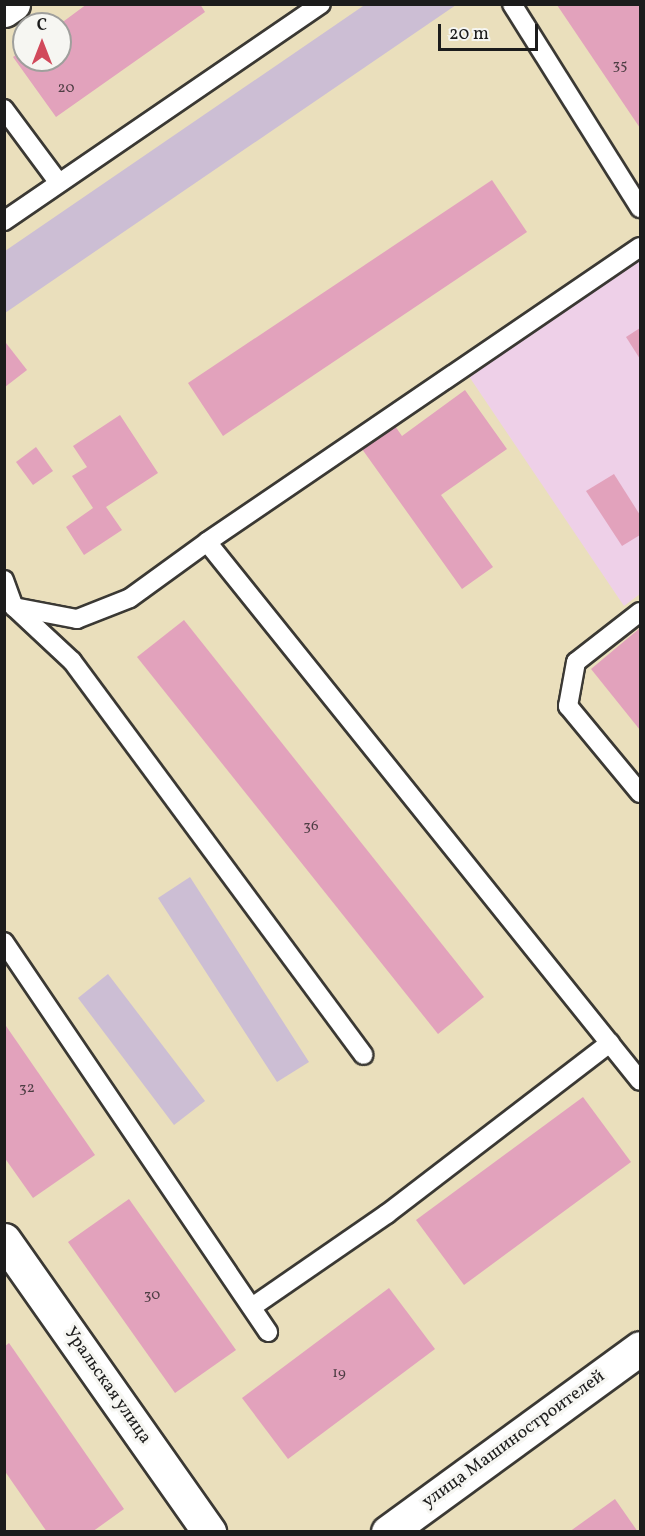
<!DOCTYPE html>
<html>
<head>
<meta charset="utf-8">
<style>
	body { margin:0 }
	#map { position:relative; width:645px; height:1536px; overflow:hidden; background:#eadfbc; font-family:Vollkorn,serif }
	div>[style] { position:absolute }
	.built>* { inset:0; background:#eed0e8 }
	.industrial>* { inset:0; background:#ccbed4 }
	.building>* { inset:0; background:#e2a2bc }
	.roads { filter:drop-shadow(2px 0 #3b3934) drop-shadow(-2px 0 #3b3934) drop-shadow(0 2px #3b3934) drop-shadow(0 -2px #3b3934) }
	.lane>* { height:18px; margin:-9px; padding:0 9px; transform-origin:9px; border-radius:9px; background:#fff }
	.street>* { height:33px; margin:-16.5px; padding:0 16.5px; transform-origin:16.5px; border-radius:16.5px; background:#fff }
	.secondary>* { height:33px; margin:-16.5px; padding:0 16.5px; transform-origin:16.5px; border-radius:16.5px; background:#fff }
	span { translate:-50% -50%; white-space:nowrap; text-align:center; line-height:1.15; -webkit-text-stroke:6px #f6f6f2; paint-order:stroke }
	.number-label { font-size:15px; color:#4e3e44 }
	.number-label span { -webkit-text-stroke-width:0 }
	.street-label { font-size:18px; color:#1c1c1c }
	.frame { position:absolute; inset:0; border:6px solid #1c1c1c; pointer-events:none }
	.north { position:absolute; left:12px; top:12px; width:60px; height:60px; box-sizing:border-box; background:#f6f6f2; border:2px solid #9f9f9c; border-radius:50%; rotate:0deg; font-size:16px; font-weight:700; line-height:24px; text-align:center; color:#1c1c1c }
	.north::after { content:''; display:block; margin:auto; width:21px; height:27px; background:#d1495b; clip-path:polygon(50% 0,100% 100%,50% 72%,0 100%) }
	.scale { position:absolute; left:438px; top:24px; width:100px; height:27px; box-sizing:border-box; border:3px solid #1c1c1c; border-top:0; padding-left:8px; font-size:18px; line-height:21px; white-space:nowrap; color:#1c1c1c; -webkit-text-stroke:4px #f6f6f2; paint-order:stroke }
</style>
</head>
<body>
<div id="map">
	<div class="built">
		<div style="clip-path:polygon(640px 247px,640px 594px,624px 606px,464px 369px)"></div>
	</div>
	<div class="industrial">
		<div style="clip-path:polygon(366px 4px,456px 5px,5px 313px,5px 251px)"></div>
		<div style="clip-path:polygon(190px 877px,309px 1062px,277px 1082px,158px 898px)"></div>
		<div style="clip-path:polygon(108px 974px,205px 1101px,174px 1125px,78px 998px)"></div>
	</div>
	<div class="building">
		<div style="clip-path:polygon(87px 4px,200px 4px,205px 12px,56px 117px,13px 57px,24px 49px,24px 60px,60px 60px,60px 24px)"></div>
		<div style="clip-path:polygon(557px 5px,640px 5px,640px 128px)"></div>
		<div style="clip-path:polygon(492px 180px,527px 232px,223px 436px,188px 383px)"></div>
		<div style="clip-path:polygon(640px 328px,640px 359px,626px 337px)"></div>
		<div style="clip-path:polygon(6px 343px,27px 370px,5px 387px,5px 345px)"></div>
		<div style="clip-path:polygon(465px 390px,507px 449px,441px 495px,493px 567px,462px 589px,362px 449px,395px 426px,402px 436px)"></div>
		<div style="clip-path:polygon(120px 415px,158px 473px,106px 507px,122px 530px,84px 555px,66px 527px,93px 508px,72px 476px,87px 467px,73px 446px)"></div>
		<div style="clip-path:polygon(36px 447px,53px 471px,33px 485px,16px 462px)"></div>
		<div style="clip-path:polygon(614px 474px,640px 515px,640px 535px,622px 546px,586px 491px)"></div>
		<div style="clip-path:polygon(184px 620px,484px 997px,438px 1034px,137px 657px)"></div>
		<div style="clip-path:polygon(640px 628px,640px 730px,591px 669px)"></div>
		<div style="clip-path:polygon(4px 1023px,95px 1155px,33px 1198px,4px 1157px)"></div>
		<div style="clip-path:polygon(583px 1097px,631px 1162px,464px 1285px,416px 1220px)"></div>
		<div style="clip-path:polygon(129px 1199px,236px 1350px,175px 1393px,68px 1242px)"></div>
		<div style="clip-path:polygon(389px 1288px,435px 1349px,288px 1459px,242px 1398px)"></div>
		<div style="clip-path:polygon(9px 1343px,124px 1509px,92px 1532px,47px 1532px,4px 1470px,4px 1347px)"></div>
		<div style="clip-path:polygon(615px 1499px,638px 1532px,569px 1532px)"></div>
	</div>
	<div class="roads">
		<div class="lane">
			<div style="left:512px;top:4px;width:241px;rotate:57.9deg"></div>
			<div style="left:4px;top:109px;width:92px;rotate:53.4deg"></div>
			<div style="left:4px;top:221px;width:384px;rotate:-34.4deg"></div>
			<div style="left:640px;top:247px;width:524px;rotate:145.73deg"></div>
			<div style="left:207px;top:542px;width:691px;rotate:51.22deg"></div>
			<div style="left:4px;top:580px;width:29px;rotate:70deg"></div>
			<div style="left:14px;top:607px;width:79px;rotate:43deg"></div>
			<div style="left:72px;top:661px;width:490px;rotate:53.5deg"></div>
			<div style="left:14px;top:607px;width:64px;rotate:10.8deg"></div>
			<div style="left:77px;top:619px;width:57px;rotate:-21.6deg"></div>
			<div style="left:130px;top:598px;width:95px;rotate:-36deg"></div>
			<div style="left:640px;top:612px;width:81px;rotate:142deg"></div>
			<div style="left:576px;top:662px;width:45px;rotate:100.3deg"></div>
			<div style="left:568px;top:706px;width:113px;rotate:50.4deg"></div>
			<div style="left:4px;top:942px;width:471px;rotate:55.9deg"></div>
			<div style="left:252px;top:1307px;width:164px;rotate:-34.6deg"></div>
			<div style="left:387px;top:1214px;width:281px;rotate:-37.5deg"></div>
		</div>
		<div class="street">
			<div style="left:4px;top:10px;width:11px;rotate:-34deg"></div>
			<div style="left:4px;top:1240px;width:357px;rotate:54.9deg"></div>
		</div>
		<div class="secondary">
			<div style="left:388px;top:1532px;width:312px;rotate:-36.1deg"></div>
		</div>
	</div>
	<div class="number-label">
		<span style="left:620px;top:66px">35</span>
		<span style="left:66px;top:89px">20</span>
		<span style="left:311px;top:827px">36</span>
		<span style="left:27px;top:1089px">32</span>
		<span style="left:152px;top:1296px">30</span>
		<span style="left:339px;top:1374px">19</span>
	</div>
	<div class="street-label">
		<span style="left:107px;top:1386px;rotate:55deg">Уральская улица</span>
		<span style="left:514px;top:1440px;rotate:-36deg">улица Машиностроителей</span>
	</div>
	<div class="frame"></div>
	<div class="north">С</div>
	<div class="scale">20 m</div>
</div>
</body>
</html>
